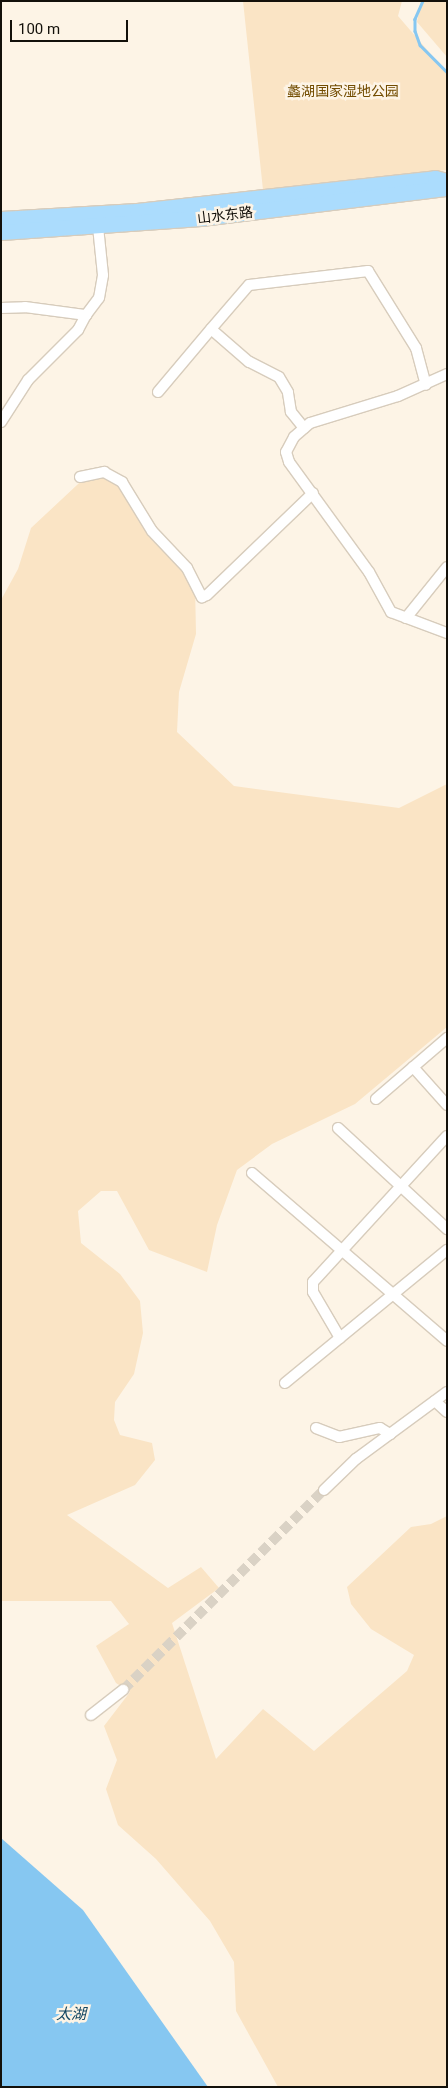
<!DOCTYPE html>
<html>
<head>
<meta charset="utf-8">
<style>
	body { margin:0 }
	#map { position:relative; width:448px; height:2088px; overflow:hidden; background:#fdf4e6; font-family:Roboto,"Noto Sans SC",sans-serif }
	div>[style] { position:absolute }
	.green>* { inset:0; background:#fae4c5 }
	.water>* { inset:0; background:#86c7f1 }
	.stream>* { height:2.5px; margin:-1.25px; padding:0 1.25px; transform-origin:1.25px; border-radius:1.25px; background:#86c7f1 }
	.minor-tunnel>* { height:10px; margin-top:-5px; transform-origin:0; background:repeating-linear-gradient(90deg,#dad2c5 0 10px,transparent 0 15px) }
	.roads { filter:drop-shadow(1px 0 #d7ccbc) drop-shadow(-1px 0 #d7ccbc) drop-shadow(0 1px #d7ccbc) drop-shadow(0 -1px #d7ccbc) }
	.minor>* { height:10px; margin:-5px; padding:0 5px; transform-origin:5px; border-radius:5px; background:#fff }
	.highway>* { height:15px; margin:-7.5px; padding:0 7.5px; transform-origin:7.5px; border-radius:7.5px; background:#abdcfd }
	span { translate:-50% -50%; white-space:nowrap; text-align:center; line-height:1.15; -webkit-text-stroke:5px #fdf4e6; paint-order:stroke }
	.park-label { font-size:14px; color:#724c00 }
	.street-label { font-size:14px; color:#13100a }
	.water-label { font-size:15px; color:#134662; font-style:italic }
	.frame { position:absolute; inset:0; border:2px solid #13100a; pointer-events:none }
	.scale { position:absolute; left:10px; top:20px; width:118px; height:22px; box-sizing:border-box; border:2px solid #13100a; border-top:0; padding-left:6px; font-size:15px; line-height:18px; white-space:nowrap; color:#13100a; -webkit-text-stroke:4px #fdf4e6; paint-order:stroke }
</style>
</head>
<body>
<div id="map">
	<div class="green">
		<div style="clip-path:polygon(243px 1px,402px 1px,398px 16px,447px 73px,447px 170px,263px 190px)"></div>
		<div style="clip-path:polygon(421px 1px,447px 1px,447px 57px,417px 22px)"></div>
		<div style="clip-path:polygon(92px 471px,127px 485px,195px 584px,196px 634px,179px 692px,177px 732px,234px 786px,399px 808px,447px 784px,447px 1027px,355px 1104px,272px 1144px,237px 1170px,217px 1225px,207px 1272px,149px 1250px,117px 1191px,101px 1191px,78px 1211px,81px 1243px,120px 1274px,140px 1301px,143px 1333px,134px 1374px,115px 1402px,114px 1420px,120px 1435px,152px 1443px,155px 1460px,135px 1485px,67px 1515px,168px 1588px,201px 1567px,219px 1588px,172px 1623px,216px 1759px,263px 1709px,314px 1751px,407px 1671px,414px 1655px,371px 1629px,351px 1604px,347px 1587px,411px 1527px,431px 1524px,447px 1516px,447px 2087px,278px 2087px,236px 2011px,234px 1962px,210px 1921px,156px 1859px,118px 1825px,106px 1789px,117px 1760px,104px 1726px,130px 1692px,116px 1683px,96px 1646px,129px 1624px,111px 1601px,1px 1601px,1px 600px,18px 569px,31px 528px)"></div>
	</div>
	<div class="water">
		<div style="clip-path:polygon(1px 1838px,83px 1910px,208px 2087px,1px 2087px)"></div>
	</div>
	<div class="stream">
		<div style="left:423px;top:1px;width:20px;rotate:114deg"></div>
		<div style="left:415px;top:19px;width:12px;rotate:90deg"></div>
		<div style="left:415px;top:31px;width:15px;rotate:70deg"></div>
		<div style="left:420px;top:45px;width:38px;rotate:45deg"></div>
	</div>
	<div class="minor-tunnel">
		<div style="left:123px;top:1690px;width:284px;rotate:-44.9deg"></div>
	</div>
	<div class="roads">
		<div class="minor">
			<div style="left:1px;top:308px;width:24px;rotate:-2deg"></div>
			<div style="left:25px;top:307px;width:62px;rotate:7.5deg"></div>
			<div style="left:86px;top:315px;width:21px;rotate:-53deg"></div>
			<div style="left:99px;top:298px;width:23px;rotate:-80deg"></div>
			<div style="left:103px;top:275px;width:48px;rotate:-95.9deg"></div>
			<div style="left:447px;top:374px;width:54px;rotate:155.8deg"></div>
			<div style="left:398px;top:396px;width:92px;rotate:162.9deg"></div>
			<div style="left:310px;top:423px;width:21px;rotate:139deg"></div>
			<div style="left:294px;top:437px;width:17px;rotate:118deg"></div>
			<div style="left:286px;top:452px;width:10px;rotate:73deg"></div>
			<div style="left:289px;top:462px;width:136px;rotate:54deg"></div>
			<div style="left:369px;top:572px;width:46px;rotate:61.2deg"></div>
			<div style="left:391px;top:612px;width:60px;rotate:20.6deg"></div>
			<div style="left:158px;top:392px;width:82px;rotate:-49.9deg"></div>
			<div style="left:1px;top:422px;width:50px;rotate:-57.3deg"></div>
			<div style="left:28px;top:380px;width:71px;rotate:-45deg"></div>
			<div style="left:78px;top:330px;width:17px;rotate:-62deg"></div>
			<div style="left:304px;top:428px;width:21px;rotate:-129deg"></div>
			<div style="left:291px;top:412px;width:20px;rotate:-99deg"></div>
			<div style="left:288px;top:392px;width:17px;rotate:-121deg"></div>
			<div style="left:279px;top:377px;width:34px;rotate:-153deg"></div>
			<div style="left:249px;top:362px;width:50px;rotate:-139deg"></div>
			<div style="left:211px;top:329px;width:58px;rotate:-49.2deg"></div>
			<div style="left:249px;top:285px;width:120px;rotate:-6.7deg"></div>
			<div style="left:368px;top:271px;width:91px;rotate:58.1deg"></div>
			<div style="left:416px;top:348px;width:38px;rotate:75deg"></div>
			<div style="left:80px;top:477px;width:25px;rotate:-12deg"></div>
			<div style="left:104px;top:472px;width:21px;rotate:29deg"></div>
			<div style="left:122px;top:482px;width:57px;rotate:58.5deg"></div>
			<div style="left:152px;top:531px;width:51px;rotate:46.6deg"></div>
			<div style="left:187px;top:568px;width:33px;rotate:63deg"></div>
			<div style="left:202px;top:597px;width:5px;rotate:-22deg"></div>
			<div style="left:207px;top:595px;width:147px;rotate:-43.9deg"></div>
			<div style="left:406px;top:618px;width:65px;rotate:-51.2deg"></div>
			<div style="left:413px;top:1067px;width:51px;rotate:48.2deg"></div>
			<div style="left:376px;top:1099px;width:94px;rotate:-40.7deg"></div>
			<div style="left:338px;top:1128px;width:149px;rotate:42.8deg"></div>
			<div style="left:252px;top:1173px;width:257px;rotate:40.7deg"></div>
			<div style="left:340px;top:1338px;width:53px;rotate:-120.4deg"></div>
			<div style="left:313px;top:1292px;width:10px;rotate:-90deg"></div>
			<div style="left:313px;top:1282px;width:198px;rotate:-47.5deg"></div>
			<div style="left:285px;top:1383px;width:210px;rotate:-39.4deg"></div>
			<div style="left:435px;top:1401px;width:16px;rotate:43deg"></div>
			<div style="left:316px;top:1428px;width:25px;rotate:21deg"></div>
			<div style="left:339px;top:1437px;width:42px;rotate:-12.4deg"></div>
			<div style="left:380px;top:1428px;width:12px;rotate:31deg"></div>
			<div style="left:324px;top:1490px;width:45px;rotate:-44.1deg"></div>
			<div style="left:356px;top:1459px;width:113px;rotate:-36.4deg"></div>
			<div style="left:91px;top:1715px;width:41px;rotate:-38deg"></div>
		</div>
		<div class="highway">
			<div style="left:1px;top:219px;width:136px;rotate:-3.4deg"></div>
			<div style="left:137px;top:211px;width:300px;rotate:-6.3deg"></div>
			<div style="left:435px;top:178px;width:12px;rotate:14deg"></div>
			<div style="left:1px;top:232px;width:200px;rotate:-4deg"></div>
			<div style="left:201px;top:218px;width:248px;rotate:-7deg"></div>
		</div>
	</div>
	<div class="park-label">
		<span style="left:343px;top:91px">蠡湖国家湿地公园</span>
	</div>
	<div class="street-label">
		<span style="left:225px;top:215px;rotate:-7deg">山水东路</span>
	</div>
	<div class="water-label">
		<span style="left:71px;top:2015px">太湖</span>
	</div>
	<div class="frame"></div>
	<div class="scale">100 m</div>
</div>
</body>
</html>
